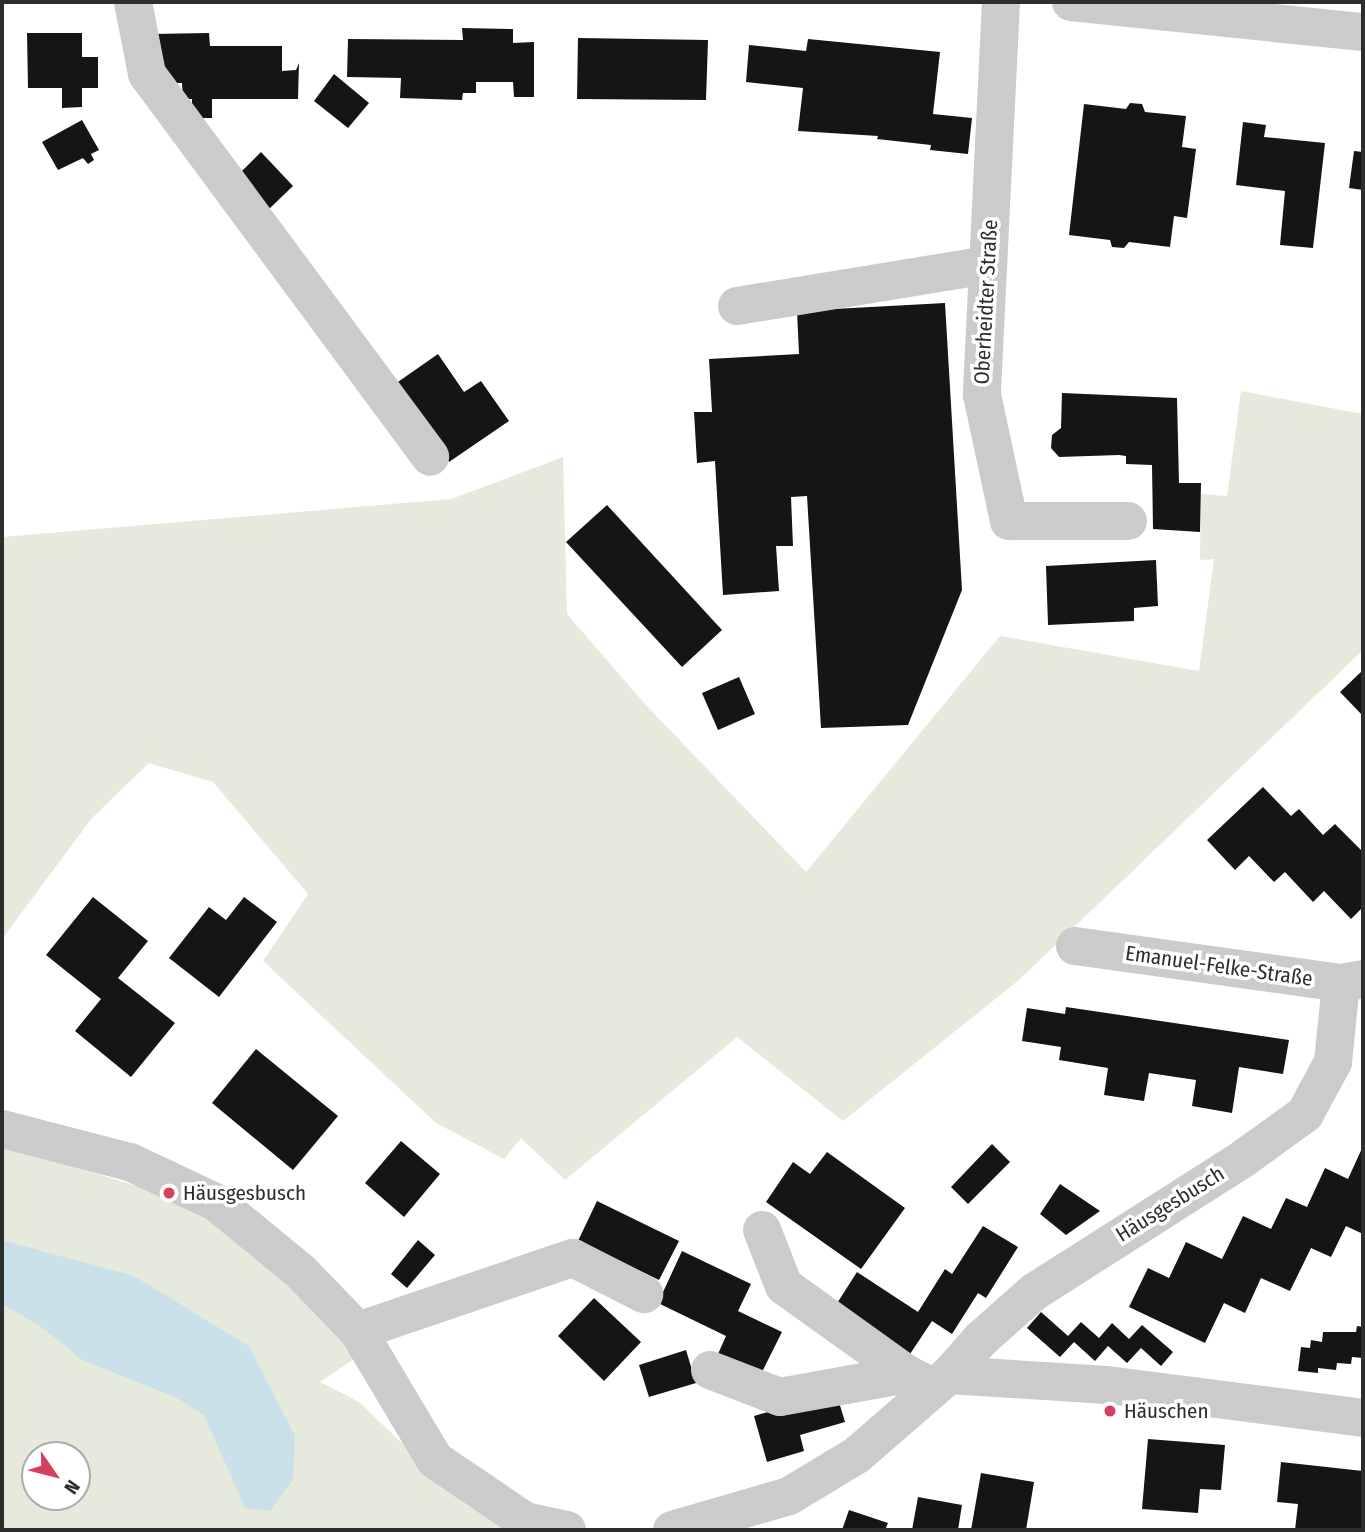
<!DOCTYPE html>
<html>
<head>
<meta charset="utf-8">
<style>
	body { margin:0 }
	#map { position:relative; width:1365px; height:1532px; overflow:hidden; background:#fff; font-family:"Fira Sans Condensed",sans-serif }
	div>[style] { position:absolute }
	.green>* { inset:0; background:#e6eadd }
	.water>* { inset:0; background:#cbe1e9 }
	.building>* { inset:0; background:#151515 }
	.minor>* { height:38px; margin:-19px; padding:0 19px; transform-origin:19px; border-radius:19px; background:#cbcbcb }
	.dots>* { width:19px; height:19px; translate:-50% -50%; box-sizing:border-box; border:4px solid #fff; border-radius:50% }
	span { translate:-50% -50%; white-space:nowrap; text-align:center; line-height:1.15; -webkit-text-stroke:7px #fff; paint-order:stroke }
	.street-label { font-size:21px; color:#2e2e2e }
	.poi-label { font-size:21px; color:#2e2e2e }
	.left { translate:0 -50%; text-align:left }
	.frame { position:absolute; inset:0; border:4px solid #2e2e2e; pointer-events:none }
	.north { position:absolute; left:21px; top:1441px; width:70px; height:70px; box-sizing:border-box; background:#fff; border:2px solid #ababab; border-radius:50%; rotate:125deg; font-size:19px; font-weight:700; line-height:28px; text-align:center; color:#2e2e2e }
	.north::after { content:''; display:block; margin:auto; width:24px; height:32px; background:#d6405f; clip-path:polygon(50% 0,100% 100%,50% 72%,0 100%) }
</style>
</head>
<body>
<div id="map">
	<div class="green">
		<div style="clip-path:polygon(1241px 391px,1363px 414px,1363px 650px,1019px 980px,843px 1121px,737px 1037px,565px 1180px,521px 1138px,504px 1159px,436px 1123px,263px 961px,308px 894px,213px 782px,149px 763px,92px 818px,2px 939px,2px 537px,451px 499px,563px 457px,567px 614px,645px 704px,806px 872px,1000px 636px,1199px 671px,1214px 559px,1200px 560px,1201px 494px,1227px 496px)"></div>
		<div style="clip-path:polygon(evenodd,2px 1144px,229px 1215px,363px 1353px,320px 1382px,359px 1402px,468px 1506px,520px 1530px,2px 1530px,2px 1144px,35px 1455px,77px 1455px,77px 1497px,35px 1497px,35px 1455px)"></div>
	</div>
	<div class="water">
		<div style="clip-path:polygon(2px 1240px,134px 1276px,249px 1346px,295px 1436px,293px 1480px,270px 1511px,245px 1508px,204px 1415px,175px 1397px,82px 1360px,40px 1326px,2px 1304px)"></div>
	</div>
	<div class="building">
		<div style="clip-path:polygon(462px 28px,513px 29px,513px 43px,534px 42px,534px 97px,514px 97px,513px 82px,476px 82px,476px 93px,463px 93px,462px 100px,400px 98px,401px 78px,347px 77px,348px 39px,463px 40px)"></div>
		<div style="clip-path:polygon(27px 33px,82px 33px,82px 57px,98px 57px,98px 88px,82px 88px,82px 107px,62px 108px,62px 88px,28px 88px)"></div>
		<div style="clip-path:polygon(209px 33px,210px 46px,282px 46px,282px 71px,296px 70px,299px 63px,298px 99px,212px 99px,212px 118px,192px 118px,192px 99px,183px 99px,182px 83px,167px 83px,152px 34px)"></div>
		<div style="clip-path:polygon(578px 38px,708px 40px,706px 100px,577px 99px)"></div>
		<div style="clip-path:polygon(808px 39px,940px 52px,933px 114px,972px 118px,968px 154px,930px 150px,931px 145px,877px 139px,878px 136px,798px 131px,803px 88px,746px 82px,749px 45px,806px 51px)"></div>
		<div style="clip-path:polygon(334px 74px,369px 103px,348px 128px,314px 101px)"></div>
		<div style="clip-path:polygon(1130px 103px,1142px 104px,1145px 112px,1186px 116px,1182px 147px,1196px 149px,1187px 218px,1174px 216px,1170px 247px,1129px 242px,1124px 248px,1112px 247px,1110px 240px,1069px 235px,1084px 104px,1126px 109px)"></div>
		<div style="clip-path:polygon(82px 120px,99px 150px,91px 154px,94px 160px,88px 164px,83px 158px,58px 170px,42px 142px)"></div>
		<div style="clip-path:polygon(1243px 122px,1266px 125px,1264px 137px,1325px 143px,1313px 248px,1280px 245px,1285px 191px,1236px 185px)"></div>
		<div style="clip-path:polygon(1354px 151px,1363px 152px,1363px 190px,1349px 188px)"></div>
		<div style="clip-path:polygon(261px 152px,293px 186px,269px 209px,237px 176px)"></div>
		<div style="clip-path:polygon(945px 303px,962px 590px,908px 725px,821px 728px,807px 496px,791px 497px,793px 546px,776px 546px,779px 591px,723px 595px,715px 461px,697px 463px,694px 412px,712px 412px,709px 359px,799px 354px,797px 311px)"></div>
		<div style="clip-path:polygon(438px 354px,464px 392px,481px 381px,509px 421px,449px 462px,395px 384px)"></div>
		<div style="clip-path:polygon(1062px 393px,1177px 398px,1179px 483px,1201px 483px,1200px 532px,1153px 529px,1152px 465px,1126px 464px,1126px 456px,1119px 455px,1059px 457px,1051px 448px,1052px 435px,1061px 428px)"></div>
		<div style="clip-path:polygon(607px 505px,722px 630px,682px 667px,566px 542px)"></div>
		<div style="clip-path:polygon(1156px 560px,1158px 606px,1134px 608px,1134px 621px,1048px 625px,1046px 566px)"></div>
		<div style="clip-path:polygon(1363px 670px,1363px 716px,1340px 692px)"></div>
		<div style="clip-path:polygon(739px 677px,755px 714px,718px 730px,702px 693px)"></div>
		<div style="clip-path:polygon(1263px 787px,1291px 816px,1299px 809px,1323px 835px,1335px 824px,1363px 852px,1363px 907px,1351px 919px,1324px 891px,1313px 902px,1285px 872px,1274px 882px,1249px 856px,1235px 870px,1207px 840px)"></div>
		<div style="clip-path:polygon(93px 897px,148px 941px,118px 978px,175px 1023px,131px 1077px,75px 1031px,101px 999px,46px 955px)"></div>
		<div style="clip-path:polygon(244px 897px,277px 922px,219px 997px,169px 958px,209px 907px,226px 920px)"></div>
		<div style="clip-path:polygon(1066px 1007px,1289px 1040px,1283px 1074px,1239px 1067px,1232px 1113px,1192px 1106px,1196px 1080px,1149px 1073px,1144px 1101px,1104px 1095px,1108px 1068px,1059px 1060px,1061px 1047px,1022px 1041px,1027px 1008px,1065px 1014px)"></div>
		<div style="clip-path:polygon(256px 1049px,338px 1116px,293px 1170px,212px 1103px)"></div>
		<div style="clip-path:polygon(401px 1141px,440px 1174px,404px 1217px,365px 1183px)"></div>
		<div style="clip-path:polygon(992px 1144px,1010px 1162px,968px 1204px,951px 1187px)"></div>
		<div style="clip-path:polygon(1363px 1146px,1363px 1234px,1346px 1226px,1331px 1257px,1311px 1248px,1290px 1291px,1261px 1278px,1245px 1313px,1224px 1303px,1205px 1343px,1129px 1307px,1148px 1268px,1169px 1278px,1186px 1242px,1222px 1259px,1243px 1216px,1271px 1229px,1286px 1198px,1307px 1207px,1325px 1168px,1348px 1179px)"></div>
		<div style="clip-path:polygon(827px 1152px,905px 1208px,861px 1269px,766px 1202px,793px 1162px,810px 1174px)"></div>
		<div style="clip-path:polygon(1060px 1184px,1100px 1211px,1066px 1235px,1040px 1214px)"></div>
		<div style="clip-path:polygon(597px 1201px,679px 1241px,659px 1280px,578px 1241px)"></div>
		<div style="clip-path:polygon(983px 1226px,1018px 1247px,986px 1298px,978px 1293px,952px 1334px,932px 1321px,908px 1357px,834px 1308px,857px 1272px,918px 1312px,945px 1269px,952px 1274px)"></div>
		<div style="clip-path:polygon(418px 1240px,435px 1255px,407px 1288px,391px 1274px)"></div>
		<div style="clip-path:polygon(682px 1251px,751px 1284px,738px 1311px,782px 1332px,761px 1374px,718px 1354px,726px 1336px,658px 1303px)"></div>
		<div style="clip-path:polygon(594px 1298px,641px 1342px,604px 1381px,558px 1336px)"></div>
		<div style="clip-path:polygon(1041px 1312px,1068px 1336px,1081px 1322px,1099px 1338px,1112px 1323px,1129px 1339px,1142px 1325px,1173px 1352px,1161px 1366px,1141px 1348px,1127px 1363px,1108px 1346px,1095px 1361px,1074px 1342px,1060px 1357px,1027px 1328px)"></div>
		<div style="clip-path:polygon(1357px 1326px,1363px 1327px,1363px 1358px,1352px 1357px,1351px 1364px,1337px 1363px,1336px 1370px,1318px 1368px,1318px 1373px,1298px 1371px,1301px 1347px,1310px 1348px,1311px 1340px,1322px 1342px,1323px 1332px,1356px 1332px)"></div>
		<div style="clip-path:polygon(686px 1350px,696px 1383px,649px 1397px,639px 1365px)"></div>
		<div style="clip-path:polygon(836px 1392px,845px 1422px,800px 1435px,804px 1451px,767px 1462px,754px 1416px)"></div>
		<div style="clip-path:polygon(1148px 1439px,1225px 1445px,1221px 1490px,1200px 1489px,1198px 1513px,1142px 1509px)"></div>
		<div style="clip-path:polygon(1281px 1462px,1363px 1471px,1363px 1530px,1295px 1530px,1298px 1504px,1277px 1502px)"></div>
		<div style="clip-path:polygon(981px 1473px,1034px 1482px,1026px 1530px,971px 1530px)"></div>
		<div style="clip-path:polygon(918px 1497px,962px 1505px,958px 1530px,912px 1530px)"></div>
		<div style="clip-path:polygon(849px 1510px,888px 1523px,885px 1530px,842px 1530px)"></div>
	</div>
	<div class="minor">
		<div style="left:133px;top:2px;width:73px;rotate:79deg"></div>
		<div style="left:147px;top:74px;width:476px;rotate:53.5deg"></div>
		<div style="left:1001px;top:2px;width:393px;rotate:92.8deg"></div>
		<div style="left:982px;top:395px;width:129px;rotate:77.9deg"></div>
		<div style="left:1009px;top:521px;width:119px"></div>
		<div style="left:1071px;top:2px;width:294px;rotate:5.9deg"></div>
		<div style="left:737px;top:306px;width:254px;rotate:-9.3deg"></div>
		<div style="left:1075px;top:946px;width:269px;rotate:7.9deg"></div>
		<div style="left:1341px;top:983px;width:22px;rotate:-10deg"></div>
		<div style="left:2px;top:1129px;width:132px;rotate:14.5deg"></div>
		<div style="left:130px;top:1162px;width:96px;rotate:25.2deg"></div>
		<div style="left:217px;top:1203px;width:109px;rotate:39.4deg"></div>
		<div style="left:301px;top:1272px;width:82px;rotate:46deg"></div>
		<div style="left:358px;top:1331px;width:150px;rotate:59.2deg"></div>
		<div style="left:435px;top:1460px;width:109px;rotate:34.1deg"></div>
		<div style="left:525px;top:1521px;width:43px;rotate:12.1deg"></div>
		<div style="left:762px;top:1230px;width:60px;rotate:68.6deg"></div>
		<div style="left:784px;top:1286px;width:151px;rotate:35.6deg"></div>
		<div style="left:358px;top:1331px;width:227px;rotate:-18.8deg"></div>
		<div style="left:573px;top:1258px;width:80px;rotate:26.9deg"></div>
		<div style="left:710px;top:1370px;width:75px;rotate:21.1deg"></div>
		<div style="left:780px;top:1397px;width:129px;rotate:-10.3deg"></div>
		<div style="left:907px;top:1374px;width:29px;rotate:27deg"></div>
		<div style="left:949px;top:1375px;width:158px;rotate:3.6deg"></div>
		<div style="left:1107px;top:1385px;width:258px;rotate:7.3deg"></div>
		<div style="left:672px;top:1530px;width:122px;rotate:-16.2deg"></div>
		<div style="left:789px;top:1496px;width:79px;rotate:-31.1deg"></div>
		<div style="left:857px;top:1455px;width:122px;rotate:-41deg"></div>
		<div style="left:949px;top:1375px;width:48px;rotate:-48.4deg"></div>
		<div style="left:981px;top:1339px;width:71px;rotate:-41.6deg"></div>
		<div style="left:1034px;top:1292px;width:249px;rotate:-32.5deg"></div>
		<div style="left:1244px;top:1158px;width:75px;rotate:-35.8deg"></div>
		<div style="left:1305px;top:1114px;width:59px;rotate:-61.7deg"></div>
		<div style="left:1333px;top:1062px;width:79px;rotate:-84.2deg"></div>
	</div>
	<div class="dots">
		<div style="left:169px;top:1193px;background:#d6405f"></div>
		<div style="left:1110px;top:1411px;background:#d6405f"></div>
	</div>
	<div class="street-label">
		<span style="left:986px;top:302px;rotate:-87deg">Oberheidter Straße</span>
		<span style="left:1219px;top:966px;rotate:8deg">Emanuel-Felke-Straße</span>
		<span style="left:1170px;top:1204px;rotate:-32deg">Häusgesbusch</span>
	</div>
	<div class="poi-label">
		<span class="left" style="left:183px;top:1193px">Häusgesbusch</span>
		<span class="left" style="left:1124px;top:1411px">Häuschen</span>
	</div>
	<div class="frame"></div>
	<div class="north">N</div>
</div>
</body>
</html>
